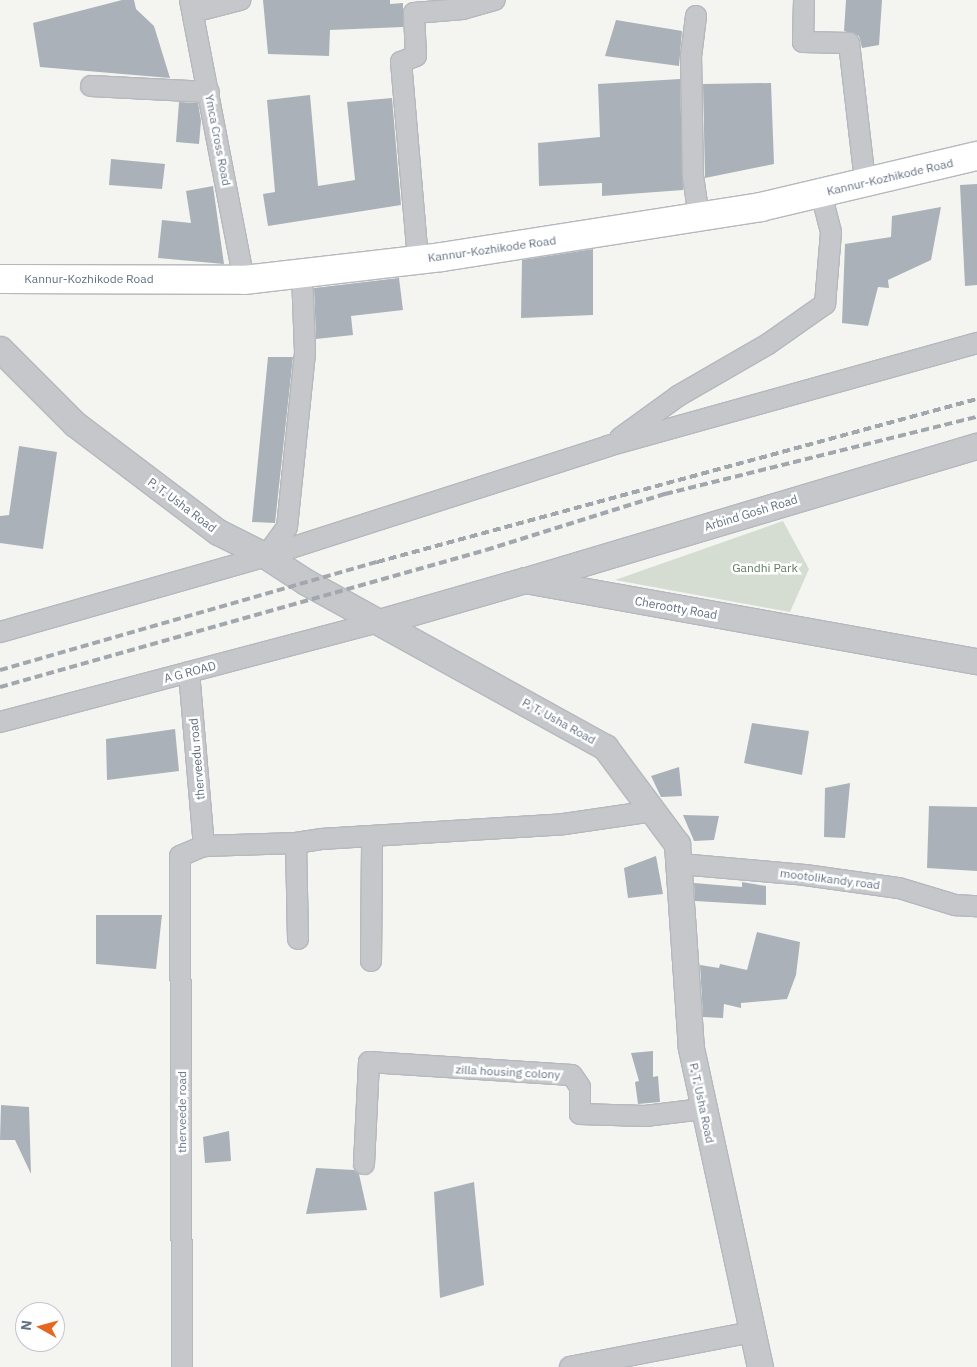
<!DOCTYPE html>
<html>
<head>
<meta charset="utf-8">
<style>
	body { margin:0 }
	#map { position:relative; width:977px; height:1367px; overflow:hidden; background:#f4f5f1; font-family:"IBM Plex Sans",sans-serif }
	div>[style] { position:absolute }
	.green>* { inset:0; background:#d5dcd2 }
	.building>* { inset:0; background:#aab1b8 }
	.roads { filter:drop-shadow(1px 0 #b5b8bd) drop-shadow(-1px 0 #b5b8bd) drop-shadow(0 1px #b5b8bd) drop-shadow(0 -1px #b5b8bd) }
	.minor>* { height:20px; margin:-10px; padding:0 10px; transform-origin:10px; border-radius:10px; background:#c5c7cb }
	.tertiary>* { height:25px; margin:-12.5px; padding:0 12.5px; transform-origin:12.5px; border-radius:12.5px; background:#c5c7cb }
	.primary>* { height:28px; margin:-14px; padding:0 14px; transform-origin:14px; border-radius:14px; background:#fff }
	.rail>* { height:4px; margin-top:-2px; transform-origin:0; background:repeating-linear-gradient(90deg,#a2a7ae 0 8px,transparent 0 12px) }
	span { translate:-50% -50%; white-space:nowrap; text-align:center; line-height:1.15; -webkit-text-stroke:5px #fff; paint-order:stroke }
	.street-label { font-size:12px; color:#637183 }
	.park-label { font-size:12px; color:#647a62 }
	.north { position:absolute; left:15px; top:1302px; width:50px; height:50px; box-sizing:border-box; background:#fff; border:1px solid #c1c6cd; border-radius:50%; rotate:277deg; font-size:14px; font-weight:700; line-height:20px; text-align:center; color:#637183 }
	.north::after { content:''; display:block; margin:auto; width:18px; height:22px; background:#e6671f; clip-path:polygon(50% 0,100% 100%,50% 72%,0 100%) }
</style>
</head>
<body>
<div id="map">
	<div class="green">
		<div style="clip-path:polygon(783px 521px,809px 569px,790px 612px,615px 580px)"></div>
	</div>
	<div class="building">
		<div style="clip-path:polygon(122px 0,134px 0,136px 9px,154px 26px,170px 78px,40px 67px,33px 23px)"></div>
		<div style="clip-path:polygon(263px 0,390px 0,390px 4px,403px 3px,403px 27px,330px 30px,329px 56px,268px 54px)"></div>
		<div style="clip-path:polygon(846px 0,882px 0,879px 45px,862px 48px,859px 36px,844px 31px)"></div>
		<div style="clip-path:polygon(616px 20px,682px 31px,679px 66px,605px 56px)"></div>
		<div style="clip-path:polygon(680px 79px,683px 190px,602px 196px,602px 183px,539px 186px,538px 143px,600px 137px,598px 84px)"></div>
		<div style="clip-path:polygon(771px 83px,774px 164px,705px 178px,703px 84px)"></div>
		<div style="clip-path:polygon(310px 95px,318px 186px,355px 180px,347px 102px,392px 98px,401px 205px,268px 226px,263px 194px,275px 192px,267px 100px)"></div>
		<div style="clip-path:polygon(179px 102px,198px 103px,201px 121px,199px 144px,176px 142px)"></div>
		<div style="clip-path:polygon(111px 159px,165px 164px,162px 189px,109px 185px)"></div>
		<div style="clip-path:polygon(977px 184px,977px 285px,965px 286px,960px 185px)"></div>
		<div style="clip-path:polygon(213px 186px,224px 264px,158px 258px,162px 220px,191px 223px,186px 191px)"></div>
		<div style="clip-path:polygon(941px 207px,931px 260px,888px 280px,889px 288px,878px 287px,868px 326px,842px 323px,845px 244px,891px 237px,892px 216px)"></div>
		<div style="clip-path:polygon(593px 249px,593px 315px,521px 318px,522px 260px)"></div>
		<div style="clip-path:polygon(399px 278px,403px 310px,351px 316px,353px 335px,316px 339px,314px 288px)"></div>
		<div style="clip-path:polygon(268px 357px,293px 357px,275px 523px,252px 522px)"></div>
		<div style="clip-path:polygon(19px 446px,57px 452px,43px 549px,0 543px,0 516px,9px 515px)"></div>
		<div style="clip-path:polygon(752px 723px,809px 731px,802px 775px,744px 763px)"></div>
		<div style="clip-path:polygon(175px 729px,179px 771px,107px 780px,106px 739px)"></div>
		<div style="clip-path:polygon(679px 767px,682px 796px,661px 797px,651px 776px)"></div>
		<div style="clip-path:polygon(850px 783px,845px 838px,824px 837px,825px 788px)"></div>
		<div style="clip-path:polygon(929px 806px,977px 807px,977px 871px,927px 868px)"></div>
		<div style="clip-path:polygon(683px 815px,719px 816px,714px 840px,694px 841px)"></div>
		<div style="clip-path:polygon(656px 856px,663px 894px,628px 898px,624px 868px)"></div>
		<div style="clip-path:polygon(742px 882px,766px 886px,766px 905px,695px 901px,694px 883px,742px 887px)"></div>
		<div style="clip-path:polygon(96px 915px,162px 915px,156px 969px,96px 964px)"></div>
		<div style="clip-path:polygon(757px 932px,800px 942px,796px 975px,787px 999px,741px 1003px,741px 1008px,724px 1004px,723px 1018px,703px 1017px,700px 965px,719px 968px,720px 964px,747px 970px)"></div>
		<div style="clip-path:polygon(653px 1051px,653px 1077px,658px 1076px,660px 1102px,638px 1104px,635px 1082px,639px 1081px,631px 1053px)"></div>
		<div style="clip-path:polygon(1px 1105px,29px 1107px,31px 1174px,15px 1140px,0 1140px)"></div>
		<div style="clip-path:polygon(229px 1131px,231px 1161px,205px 1163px,203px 1137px)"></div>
		<div style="clip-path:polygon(316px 1168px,354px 1170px,359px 1174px,367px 1210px,306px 1214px)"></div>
		<div style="clip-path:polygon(474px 1182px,484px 1285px,440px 1298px,434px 1192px)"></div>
	</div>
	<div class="roads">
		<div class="minor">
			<div style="left:190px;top:0;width:285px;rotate:79.1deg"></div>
			<div style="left:804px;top:0;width:42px;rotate:91.4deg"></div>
			<div style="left:803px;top:42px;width:46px;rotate:1.2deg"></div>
			<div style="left:849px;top:43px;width:140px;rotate:83.4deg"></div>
			<div style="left:193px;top:12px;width:49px;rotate:-14.3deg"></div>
			<div style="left:696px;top:16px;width:39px;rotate:97deg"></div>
			<div style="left:691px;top:55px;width:121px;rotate:89.1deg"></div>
			<div style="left:693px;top:176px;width:41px;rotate:81.7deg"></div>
			<div style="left:91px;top:86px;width:118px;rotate:2.9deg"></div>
			<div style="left:418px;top:260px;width:199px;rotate:-94.9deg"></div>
			<div style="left:401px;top:62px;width:16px;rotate:-22deg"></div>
			<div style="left:416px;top:56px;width:43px;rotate:-92.7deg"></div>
			<div style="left:414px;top:13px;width:49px;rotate:-4.7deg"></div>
			<div style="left:463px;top:9px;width:33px;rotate:-16deg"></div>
			<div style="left:620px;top:438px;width:72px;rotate:-35.9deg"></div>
			<div style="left:678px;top:396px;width:104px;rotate:-30deg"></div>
			<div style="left:768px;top:344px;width:70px;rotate:-35.1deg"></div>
			<div style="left:825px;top:304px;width:72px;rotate:-85.2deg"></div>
			<div style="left:831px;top:232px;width:40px;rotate:-104.4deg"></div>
			<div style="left:266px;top:556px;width:36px;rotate:-54deg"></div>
			<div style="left:287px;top:527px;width:176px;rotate:-84.1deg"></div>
			<div style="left:305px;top:352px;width:79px;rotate:-92.2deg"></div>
			<div style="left:0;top:632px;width:277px;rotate:-15.9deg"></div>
			<div style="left:266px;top:556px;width:359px;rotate:-17.8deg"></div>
			<div style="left:608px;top:446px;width:383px;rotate:-15.6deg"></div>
			<div style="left:189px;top:672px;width:175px;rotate:85.1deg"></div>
			<div style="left:0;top:722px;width:392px;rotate:-14.8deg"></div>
			<div style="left:296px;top:843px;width:96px;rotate:88.8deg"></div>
			<div style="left:680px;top:864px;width:125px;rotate:5deg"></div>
			<div style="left:805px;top:875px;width:95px;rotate:7.9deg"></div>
			<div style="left:899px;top:888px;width:59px;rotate:16.9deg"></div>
			<div style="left:955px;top:905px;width:22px;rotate:3deg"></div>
			<div style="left:371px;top:961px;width:125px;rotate:-89.5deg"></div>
			<div style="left:364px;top:1164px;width:102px;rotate:-87.2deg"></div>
			<div style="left:369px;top:1062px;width:203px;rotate:3.7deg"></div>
			<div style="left:572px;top:1075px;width:14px;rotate:56deg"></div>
			<div style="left:580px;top:1087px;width:27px;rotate:90deg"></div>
			<div style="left:580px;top:1114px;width:65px;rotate:1.8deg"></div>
			<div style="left:645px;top:1116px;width:58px;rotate:-6.9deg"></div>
			<div style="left:182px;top:1367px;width:511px;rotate:-90.22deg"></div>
			<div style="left:180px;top:856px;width:26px;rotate:-23deg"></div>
			<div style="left:204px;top:846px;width:92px;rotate:-1.9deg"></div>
			<div style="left:296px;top:843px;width:25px;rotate:-9deg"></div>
			<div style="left:321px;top:839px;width:243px;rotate:-3.5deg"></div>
			<div style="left:564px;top:824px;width:90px;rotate:-8.3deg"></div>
			<div style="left:570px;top:1367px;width:185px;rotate:-10.9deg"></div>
		</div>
		<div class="tertiary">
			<div style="left:0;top:349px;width:106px;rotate:45deg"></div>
			<div style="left:75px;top:424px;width:179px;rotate:37.1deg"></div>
			<div style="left:218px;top:532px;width:54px;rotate:26.6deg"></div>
			<div style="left:266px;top:556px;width:48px;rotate:33deg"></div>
			<div style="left:306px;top:582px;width:342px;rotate:28.9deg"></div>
			<div style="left:605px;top:747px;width:121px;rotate:53.4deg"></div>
			<div style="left:677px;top:844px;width:204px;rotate:86.1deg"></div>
			<div style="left:691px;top:1048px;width:326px;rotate:77.8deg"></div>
			<div style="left:530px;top:579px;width:466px;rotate:-16.6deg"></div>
			<div style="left:379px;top:622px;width:152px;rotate:-16deg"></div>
			<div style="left:525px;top:580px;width:459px;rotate:10.2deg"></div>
		</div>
		<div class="primary">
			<div style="left:0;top:279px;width:244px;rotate:0.2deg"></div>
			<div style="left:244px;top:280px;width:199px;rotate:-6.6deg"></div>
			<div style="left:442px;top:257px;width:323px;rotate:-8.9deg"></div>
			<div style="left:761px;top:207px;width:222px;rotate:-13.3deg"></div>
		</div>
	</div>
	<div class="rail">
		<div style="left:0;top:670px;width:392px;rotate:-16deg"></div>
		<div style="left:377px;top:562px;width:622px;rotate:-15.2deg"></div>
		<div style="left:0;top:687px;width:505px;rotate:-15.74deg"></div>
		<div style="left:486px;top:550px;width:188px;rotate:-17.4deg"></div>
		<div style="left:665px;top:494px;width:321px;rotate:-13.9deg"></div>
	</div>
	<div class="street-label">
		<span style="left:218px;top:140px;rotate:79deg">Ymca Cross Road</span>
		<span style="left:890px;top:177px;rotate:-13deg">Kannur-Kozhikode Road</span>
		<span style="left:492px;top:249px;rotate:-8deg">Kannur-Kozhikode Road</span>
		<span style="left:89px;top:279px">Kannur-Kozhikode Road</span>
		<span style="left:182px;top:505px;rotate:37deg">P. T. Usha Road</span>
		<span style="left:751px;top:513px;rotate:-17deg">Arbind Gosh Road</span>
		<span style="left:676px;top:608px;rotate:10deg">Cherootty Road</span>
		<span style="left:190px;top:672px;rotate:-15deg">A G ROAD</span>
		<span style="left:559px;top:721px;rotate:29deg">P. T. Usha Road</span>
		<span style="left:197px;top:759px;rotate:-95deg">therveedu road</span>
		<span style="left:830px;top:879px;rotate:7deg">mootolikandy road</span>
		<span style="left:508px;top:1072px;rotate:3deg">zilla housing colony</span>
		<span style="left:702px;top:1103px;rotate:78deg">P. T. Usha Road</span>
		<span style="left:182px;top:1112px;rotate:-90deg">therveede road</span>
	</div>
	<div class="park-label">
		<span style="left:765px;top:568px">Gandhi Park</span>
	</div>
	<div class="north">N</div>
</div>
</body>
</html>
